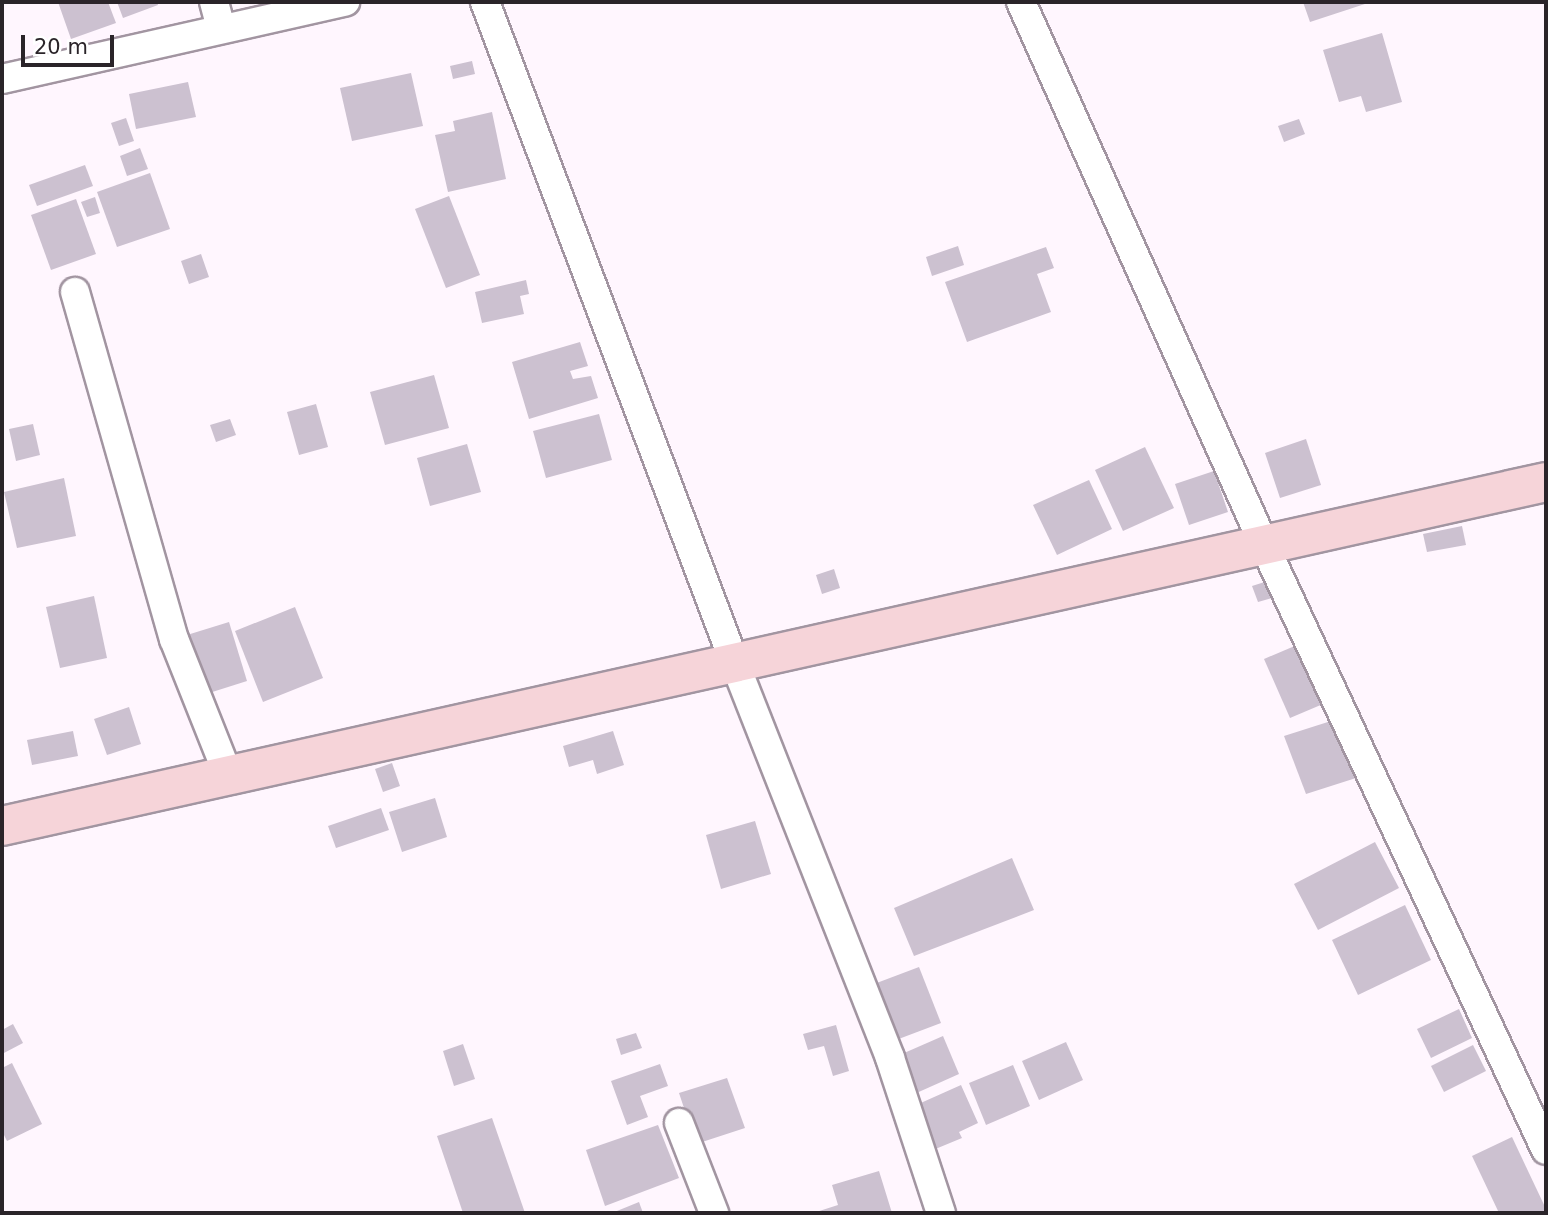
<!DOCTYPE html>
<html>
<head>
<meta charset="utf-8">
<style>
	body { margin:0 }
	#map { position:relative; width:1548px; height:1215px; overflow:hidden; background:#fff6fe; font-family:"DejaVu Sans",sans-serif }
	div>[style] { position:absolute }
	.building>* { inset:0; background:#ccc1d0 }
	.roads { filter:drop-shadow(2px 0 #a295a1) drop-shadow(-2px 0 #a295a1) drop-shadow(0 2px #a295a1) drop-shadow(0 -2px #a295a1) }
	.street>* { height:28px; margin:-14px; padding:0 14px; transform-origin:14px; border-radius:14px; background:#fff }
	.secondary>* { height:38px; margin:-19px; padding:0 19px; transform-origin:19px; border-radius:19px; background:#f6d4d9 }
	span { translate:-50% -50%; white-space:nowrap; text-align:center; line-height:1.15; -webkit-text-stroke:5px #fff; paint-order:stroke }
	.frame { position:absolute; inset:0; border:4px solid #2a2429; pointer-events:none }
	.scale { position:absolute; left:21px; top:35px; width:93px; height:32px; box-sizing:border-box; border:4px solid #2a2429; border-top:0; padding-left:9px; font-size:21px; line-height:24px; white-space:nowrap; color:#2a2429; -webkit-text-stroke:5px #fff; paint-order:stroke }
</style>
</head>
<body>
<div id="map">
	<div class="building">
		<div style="clip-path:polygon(58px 2px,108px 2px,116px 23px,71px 39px)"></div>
		<div style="clip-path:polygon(117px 2px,157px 2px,158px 5px,123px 18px)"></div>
		<div style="clip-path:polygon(1303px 2px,1371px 2px,1310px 22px)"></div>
		<div style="clip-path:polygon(1382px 33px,1402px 102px,1366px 112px,1361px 96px,1339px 102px,1323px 50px)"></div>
		<div style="clip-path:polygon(472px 61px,475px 74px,453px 79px,450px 66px)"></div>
		<div style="clip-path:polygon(411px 73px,423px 126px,352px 141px,340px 88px)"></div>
		<div style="clip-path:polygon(188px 82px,196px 117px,136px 129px,129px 94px)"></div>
		<div style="clip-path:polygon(492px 112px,506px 179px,448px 192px,435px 135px,455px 131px,453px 121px)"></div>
		<div style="clip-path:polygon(126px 118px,134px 141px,119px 146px,111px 123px)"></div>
		<div style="clip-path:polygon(1299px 119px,1305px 134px,1284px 142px,1278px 126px)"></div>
		<div style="clip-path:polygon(140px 148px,148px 169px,127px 176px,120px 156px)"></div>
		<div style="clip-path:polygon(85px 165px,93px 186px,37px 206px,29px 185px)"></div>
		<div style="clip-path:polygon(150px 173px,170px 229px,117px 247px,97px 192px)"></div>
		<div style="clip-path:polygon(449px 196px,480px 275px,446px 288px,415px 209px)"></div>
		<div style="clip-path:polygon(95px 197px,100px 213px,87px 217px,81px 202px)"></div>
		<div style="clip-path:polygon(76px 199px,96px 254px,51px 270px,31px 215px)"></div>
		<div style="clip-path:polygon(958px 246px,964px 265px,932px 276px,926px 257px)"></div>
		<div style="clip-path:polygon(1046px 247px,1054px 268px,1037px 274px,1051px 312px,967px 342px,945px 282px)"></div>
		<div style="clip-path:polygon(201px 254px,209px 277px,189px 284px,181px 261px)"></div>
		<div style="clip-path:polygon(526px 280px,529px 294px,520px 296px,524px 314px,482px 323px,475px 292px)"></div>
		<div style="clip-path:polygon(580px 342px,588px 366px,570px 371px,573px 379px,591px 376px,598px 398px,529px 419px,512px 362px)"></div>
		<div style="clip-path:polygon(434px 375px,449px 428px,385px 445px,370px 392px)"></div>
		<div style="clip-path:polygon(316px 404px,328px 447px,299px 455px,287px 412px)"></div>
		<div style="clip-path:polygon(599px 414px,612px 460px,546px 478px,533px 431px)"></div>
		<div style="clip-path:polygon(230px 419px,236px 435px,216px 442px,210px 425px)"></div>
		<div style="clip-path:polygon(33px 424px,40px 455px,16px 461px,9px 429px)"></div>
		<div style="clip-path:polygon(1306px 439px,1321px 485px,1280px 498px,1265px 453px)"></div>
		<div style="clip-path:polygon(467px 444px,481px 492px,430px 506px,417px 458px)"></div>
		<div style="clip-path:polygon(1145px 447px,1174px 508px,1123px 531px,1095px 470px)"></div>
		<div style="clip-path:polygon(1214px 471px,1228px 512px,1189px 525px,1175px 484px)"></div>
		<div style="clip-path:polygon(64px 478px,76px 536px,17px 548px,4px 492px)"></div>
		<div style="clip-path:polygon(1089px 480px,1112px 529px,1057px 555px,1033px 505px)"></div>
		<div style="clip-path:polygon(1462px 526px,1466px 545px,1427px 552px,1423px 534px)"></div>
		<div style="clip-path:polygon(834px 569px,840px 588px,822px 594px,816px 575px)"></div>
		<div style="clip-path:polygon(1271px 580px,1276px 597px,1258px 602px,1252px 586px)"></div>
		<div style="clip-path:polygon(94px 596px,107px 658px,60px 668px,46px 607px)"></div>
		<div style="clip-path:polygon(295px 607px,323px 678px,263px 702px,235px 631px)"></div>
		<div style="clip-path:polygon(229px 622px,247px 681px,206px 694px,187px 635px)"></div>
		<div style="clip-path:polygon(1297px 645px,1323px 704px,1290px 718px,1264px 659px)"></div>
		<div style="clip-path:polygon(129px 707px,141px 744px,107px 755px,94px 719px)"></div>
		<div style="clip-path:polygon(1331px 721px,1356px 778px,1306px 794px,1284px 736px)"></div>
		<div style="clip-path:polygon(73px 731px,78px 756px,32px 765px,27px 740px)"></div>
		<div style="clip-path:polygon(613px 731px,624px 765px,597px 774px,593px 760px,569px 767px,563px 746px)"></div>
		<div style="clip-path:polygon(392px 763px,400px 786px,383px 792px,375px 769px)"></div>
		<div style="clip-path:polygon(435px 798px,447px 837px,402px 852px,389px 812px)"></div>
		<div style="clip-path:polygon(381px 808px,389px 830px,336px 848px,328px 826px)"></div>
		<div style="clip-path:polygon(755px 821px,771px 874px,721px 889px,706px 835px)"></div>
		<div style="clip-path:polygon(1375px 842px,1399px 888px,1318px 930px,1294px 884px)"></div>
		<div style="clip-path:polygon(1012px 858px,1034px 910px,914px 956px,894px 908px)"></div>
		<div style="clip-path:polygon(1405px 905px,1431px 960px,1358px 995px,1332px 940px)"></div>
		<div style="clip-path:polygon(919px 967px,941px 1023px,896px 1040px,874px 984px)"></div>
		<div style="clip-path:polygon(1459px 1009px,1472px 1038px,1431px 1058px,1417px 1029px)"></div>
		<div style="clip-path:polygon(13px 1024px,23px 1043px,2px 1054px,2px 1030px)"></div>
		<div style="clip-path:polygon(836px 1025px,849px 1071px,833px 1076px,824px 1046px,808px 1050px,803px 1034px)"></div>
		<div style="clip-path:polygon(636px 1033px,642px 1048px,621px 1055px,616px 1039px)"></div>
		<div style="clip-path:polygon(943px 1036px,959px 1074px,912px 1095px,895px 1057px)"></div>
		<div style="clip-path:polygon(1066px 1042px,1083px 1080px,1039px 1100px,1022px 1061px)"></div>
		<div style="clip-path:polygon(463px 1044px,475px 1079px,454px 1086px,443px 1051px)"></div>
		<div style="clip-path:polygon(1473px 1045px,1486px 1071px,1444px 1092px,1431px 1066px)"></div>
		<div style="clip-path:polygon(12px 1063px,42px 1124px,7px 1141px,2px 1131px,2px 1068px)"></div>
		<div style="clip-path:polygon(660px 1064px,668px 1086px,640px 1096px,648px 1117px,627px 1125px,611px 1081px)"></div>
		<div style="clip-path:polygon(1013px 1065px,1030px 1106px,986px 1125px,969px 1083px)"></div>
		<div style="clip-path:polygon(727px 1078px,745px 1128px,696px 1144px,679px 1093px)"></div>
		<div style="clip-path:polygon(961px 1085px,978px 1123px,959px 1132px,962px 1138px,933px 1150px,914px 1106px)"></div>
		<div style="clip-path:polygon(492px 1118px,525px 1213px,463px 1213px,437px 1136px)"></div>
		<div style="clip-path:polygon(658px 1125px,679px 1178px,605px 1206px,586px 1150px)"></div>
		<div style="clip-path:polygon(1512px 1137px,1546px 1209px,1546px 1213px,1499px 1213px,1472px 1156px)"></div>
		<div style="clip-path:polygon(879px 1171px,892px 1213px,813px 1213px,838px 1205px,832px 1185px)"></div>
		<div style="clip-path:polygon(639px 1202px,643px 1213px,612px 1213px)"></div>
	</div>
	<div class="roads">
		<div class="street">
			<div style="left:214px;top:2px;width:27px;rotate:75deg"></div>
			<div style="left:485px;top:2px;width:708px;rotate:69.31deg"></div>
			<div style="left:735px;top:664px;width:423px;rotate:68.5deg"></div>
			<div style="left:890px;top:1058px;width:163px;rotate:71.8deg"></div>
			<div style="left:1021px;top:2px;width:597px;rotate:65.88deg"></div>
			<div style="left:1265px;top:547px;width:665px;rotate:65.01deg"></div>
			<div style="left:2px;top:79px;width:352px;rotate:-12.7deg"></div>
			<div style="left:75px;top:292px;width:361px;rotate:74.1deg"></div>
			<div style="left:174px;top:639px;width:146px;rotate:68.3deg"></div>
			<div style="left:679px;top:1123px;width:97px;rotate:68.7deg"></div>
		</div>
		<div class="secondary">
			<div style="left:2px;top:826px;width:1582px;rotate:-12.56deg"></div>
		</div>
	</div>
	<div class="frame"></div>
	<div class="scale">20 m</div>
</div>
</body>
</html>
